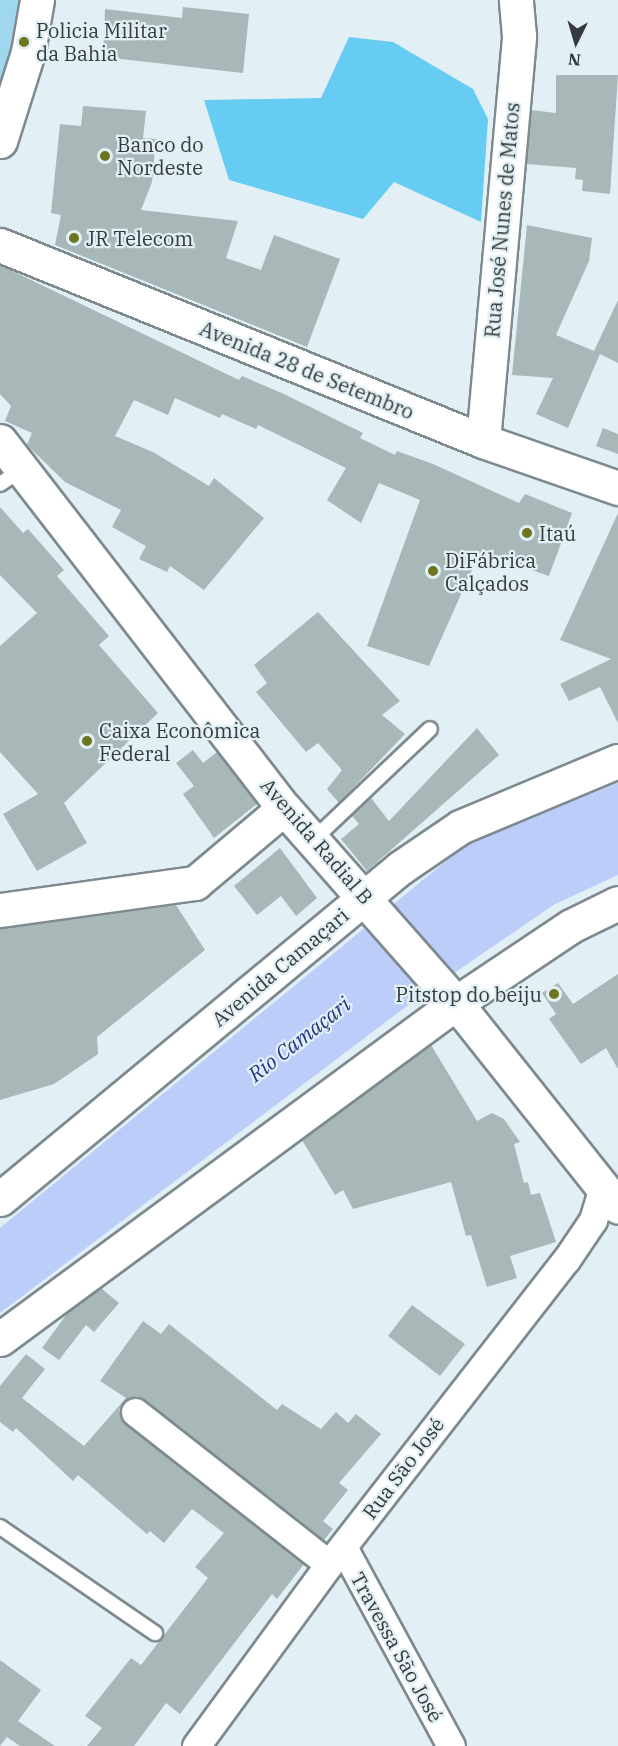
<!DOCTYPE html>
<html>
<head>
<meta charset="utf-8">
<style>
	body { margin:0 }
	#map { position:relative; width:618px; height:1746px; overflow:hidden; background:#e2f0f5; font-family:"IBM Plex Serif",serif }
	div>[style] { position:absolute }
	.green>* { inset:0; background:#9fd8ee }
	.forest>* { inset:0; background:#67ccf1 }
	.water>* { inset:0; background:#bdcdfa }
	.building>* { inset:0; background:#a8b7b8 }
	.roads { filter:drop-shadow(2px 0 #7d8a8f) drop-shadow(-2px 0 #7d8a8f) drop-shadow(0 2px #7d8a8f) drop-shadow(0 -2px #7d8a8f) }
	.service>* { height:14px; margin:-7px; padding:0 7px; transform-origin:7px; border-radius:7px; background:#fff }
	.minor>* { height:27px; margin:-13.5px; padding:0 13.5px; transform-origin:13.5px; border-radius:13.5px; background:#fff }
	.tertiary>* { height:33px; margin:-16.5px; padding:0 16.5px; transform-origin:16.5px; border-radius:16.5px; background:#fff }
	.secondary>* { height:33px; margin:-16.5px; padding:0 16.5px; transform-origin:16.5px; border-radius:16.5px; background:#fff }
	.primary>* { height:33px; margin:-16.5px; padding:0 16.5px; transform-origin:16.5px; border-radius:16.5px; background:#fff }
	.dots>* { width:16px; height:16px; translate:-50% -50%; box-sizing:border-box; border:3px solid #e2f0f5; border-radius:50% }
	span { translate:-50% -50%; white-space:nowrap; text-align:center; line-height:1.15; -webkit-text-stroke:4.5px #e2f0f5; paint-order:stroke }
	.poi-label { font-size:20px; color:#353a3c }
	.left { translate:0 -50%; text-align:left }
	.right { translate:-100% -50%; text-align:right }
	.street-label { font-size:20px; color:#353a3c }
	.water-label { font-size:21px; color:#233688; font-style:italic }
	.north { position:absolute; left:546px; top:12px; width:60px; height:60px; -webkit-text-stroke:4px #e2f0f5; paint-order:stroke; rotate:185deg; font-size:16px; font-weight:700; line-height:24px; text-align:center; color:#353a3c }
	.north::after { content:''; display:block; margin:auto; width:21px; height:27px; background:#353a3c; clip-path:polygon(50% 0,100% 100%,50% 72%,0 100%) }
</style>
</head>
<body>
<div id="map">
	<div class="green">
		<div style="clip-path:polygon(0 0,26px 0,0 84px)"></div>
	</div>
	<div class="forest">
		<div style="clip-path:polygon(349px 37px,393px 42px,473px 89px,488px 119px,481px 222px,394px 182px,363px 219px,229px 180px,204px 100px,321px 98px)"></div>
	</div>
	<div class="water">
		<div style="clip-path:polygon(618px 783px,618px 875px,555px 904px,415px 1000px,0 1313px,0 1228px,469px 842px)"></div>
	</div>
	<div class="building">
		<div style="clip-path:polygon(183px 7px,249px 14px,243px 73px,103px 57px,105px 9px,182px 18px)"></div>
		<div style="clip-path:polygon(556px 75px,618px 75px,610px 194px,582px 191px,583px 180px,575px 179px,576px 168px,526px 164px,531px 110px,556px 113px)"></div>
		<div style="clip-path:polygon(83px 106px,146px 111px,143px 138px,156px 139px,152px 182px,141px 210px,238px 221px,226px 258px,261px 270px,274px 235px,340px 259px,307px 347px,55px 245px,61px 215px,51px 213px,60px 124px,81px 126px)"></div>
		<div style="clip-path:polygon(527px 225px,592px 238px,589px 261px,556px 335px,594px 351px,618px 300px,618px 363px,600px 354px,568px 428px,536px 414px,553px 378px,512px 375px)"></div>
		<div style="clip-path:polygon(0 265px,239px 380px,242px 376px,284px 394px,363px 433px,360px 438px,395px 455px,397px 451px,433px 464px,519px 503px,525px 494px,572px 513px,549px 576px,480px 552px,429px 666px,367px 646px,420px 500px,379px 483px,361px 523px,327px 500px,346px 468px,258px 425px,256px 429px,222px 414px,220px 418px,175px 398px,168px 415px,134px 400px,115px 436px,153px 452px,209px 486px,214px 478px,264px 518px,204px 590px,170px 566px,167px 572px,139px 559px,146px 546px,112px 527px,121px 510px,65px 482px,27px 445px,32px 433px,5px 421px,11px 406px,0 394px)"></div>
		<div style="clip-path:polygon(603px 428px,618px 434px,618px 454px,596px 446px)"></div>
		<div style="clip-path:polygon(0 507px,23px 533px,28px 529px,64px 570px,57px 576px,109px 636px,99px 645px,158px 713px,64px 803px,87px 843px,37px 871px,3px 814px,38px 794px,0 752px,0 646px,37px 613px,0 575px)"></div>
		<div style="clip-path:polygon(618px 513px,618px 723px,600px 687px,569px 701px,560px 684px,611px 659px,560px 640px)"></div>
		<div style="clip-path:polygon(318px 612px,400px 701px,382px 715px,405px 734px,339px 803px,327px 789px,342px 770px,318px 743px,306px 752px,256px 692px,267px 683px,254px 665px)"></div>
		<div style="clip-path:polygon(477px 728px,499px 755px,367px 871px,341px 839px,359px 824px,352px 816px,371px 798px,389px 821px)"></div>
		<div style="clip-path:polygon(193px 750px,203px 763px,217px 752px,257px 804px,214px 838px,183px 794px,194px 786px,176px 763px)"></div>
		<div style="clip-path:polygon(280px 848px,317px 898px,296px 916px,281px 896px,257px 915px,234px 886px)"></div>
		<div style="clip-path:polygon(176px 905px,205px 950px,97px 1037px,98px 1054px,54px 1084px,0 1100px,0 928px)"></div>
		<div style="clip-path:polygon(618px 974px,618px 1069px,606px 1048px,581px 1064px,549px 1019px,556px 1014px,542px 993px,558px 983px,573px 1004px)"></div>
		<div style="clip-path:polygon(431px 1045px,477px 1121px,492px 1113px,504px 1119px,520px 1142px,514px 1144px,524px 1183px,528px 1182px,531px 1195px,540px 1193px,556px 1242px,510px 1256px,517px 1278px,487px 1287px,471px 1235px,466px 1236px,451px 1182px,353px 1209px,343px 1190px,335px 1195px,302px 1140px)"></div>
		<div style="clip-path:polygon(101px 1288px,119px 1303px,94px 1332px,86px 1325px,59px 1360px,42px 1348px,69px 1311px)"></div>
		<div style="clip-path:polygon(412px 1305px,465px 1344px,440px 1376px,388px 1336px)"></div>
		<div style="clip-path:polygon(143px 1321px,161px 1334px,169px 1324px,277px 1410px,282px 1404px,321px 1429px,336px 1412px,348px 1423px,356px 1414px,381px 1434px,339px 1483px,348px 1490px,323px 1521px,333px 1529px,324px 1540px,145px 1400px,137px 1396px,123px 1402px,119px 1410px,125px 1424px,304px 1564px,277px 1599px,272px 1594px,180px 1714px,166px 1703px,134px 1746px,87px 1746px,102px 1728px,85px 1716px,131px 1658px,141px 1665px,208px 1578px,195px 1567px,224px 1533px,192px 1509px,164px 1543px,150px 1531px,147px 1534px,78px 1475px,73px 1481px,16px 1428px,13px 1432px,0 1422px,0 1386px,26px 1354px,45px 1369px,22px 1398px,84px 1446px,126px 1398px,100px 1381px)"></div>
		<div style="clip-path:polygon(0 1660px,41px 1690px,18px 1721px,55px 1746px,20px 1746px,7px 1737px,0 1746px)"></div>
	</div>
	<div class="roads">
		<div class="service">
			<div style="left:0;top:484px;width:27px;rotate:-34deg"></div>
			<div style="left:313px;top:840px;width:161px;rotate:-43.5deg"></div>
			<div style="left:0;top:1527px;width:188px;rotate:34.4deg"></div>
		</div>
		<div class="minor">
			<div style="left:135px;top:1412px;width:246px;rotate:38.1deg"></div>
			<div style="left:343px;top:1547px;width:226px;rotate:61.5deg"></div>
			<div style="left:196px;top:1746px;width:225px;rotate:-53.8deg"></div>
			<div style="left:329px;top:1564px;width:385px;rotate:-52.1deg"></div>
			<div style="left:566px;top:1260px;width:48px;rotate:-56deg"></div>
			<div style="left:593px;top:1220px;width:34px;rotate:-73deg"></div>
		</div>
		<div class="tertiary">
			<div style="left:483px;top:441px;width:407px;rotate:-84.9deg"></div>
			<div style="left:519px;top:36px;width:36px;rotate:-95deg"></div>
			<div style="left:0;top:910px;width:197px;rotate:-7.9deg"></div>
			<div style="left:195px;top:883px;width:116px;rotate:-40.1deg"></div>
			<div style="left:0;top:1199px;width:519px;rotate:-39.61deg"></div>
			<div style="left:400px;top:868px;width:73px;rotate:-34.3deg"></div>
			<div style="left:460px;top:827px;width:171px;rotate:-22.7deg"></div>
			<div style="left:0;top:1339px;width:566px;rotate:-36.38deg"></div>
			<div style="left:456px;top:1003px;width:138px;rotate:-33.8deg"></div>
			<div style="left:571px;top:926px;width:52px;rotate:-26.1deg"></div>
		</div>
		<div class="secondary">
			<div style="left:0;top:441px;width:464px;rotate:52.3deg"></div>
			<div style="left:284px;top:808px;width:260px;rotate:48.6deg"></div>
			<div style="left:456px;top:1003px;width:260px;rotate:51.5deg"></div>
		</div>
		<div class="primary">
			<div style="left:0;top:141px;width:93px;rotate:-72.5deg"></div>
			<div style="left:28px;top:52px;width:53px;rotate:-80.2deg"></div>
			<div style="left:0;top:245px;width:521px;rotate:22.09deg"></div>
			<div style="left:483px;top:441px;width:143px;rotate:19.2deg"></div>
		</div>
	</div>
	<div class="dots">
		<div style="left:24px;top:42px;background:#6d751e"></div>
		<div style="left:105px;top:156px;background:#6d751e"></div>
		<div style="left:74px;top:238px;background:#6d751e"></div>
		<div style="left:527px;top:533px;background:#6d751e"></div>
		<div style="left:433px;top:571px;background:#6d751e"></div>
		<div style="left:87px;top:741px;background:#6d751e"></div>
		<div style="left:554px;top:994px;background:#6d751e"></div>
	</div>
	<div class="poi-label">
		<span class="left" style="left:36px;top:42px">Policia Militar<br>da Bahia</span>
		<span class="left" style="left:117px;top:156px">Banco do<br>Nordeste</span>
		<span class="left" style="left:86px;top:238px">JR Telecom</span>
		<span class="left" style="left:539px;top:533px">Itaú</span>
		<span class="left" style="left:445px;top:572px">DiFábrica<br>Calçados</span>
		<span class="left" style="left:99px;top:742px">Caixa Econômica<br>Federal</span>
		<span class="right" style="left:542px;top:994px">Pitstop do beiju</span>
	</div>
	<div class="street-label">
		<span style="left:502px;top:220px;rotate:-85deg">Rua José Nunes de Matos</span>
		<span style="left:307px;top:370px;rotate:22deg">Avenida 28 de Setembro</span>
		<span style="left:317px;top:841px;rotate:49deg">Avenida Radial B</span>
		<span style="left:280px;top:967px;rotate:-40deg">Avenida Camaçari</span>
		<span style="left:403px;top:1468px;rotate:-53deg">Rua São José</span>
		<span style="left:397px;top:1647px;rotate:61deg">Travessa São José</span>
	</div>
	<div class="water-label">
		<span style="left:299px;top:1039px;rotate:-38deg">Rio Camaçari</span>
	</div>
	<div class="north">N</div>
</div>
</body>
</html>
